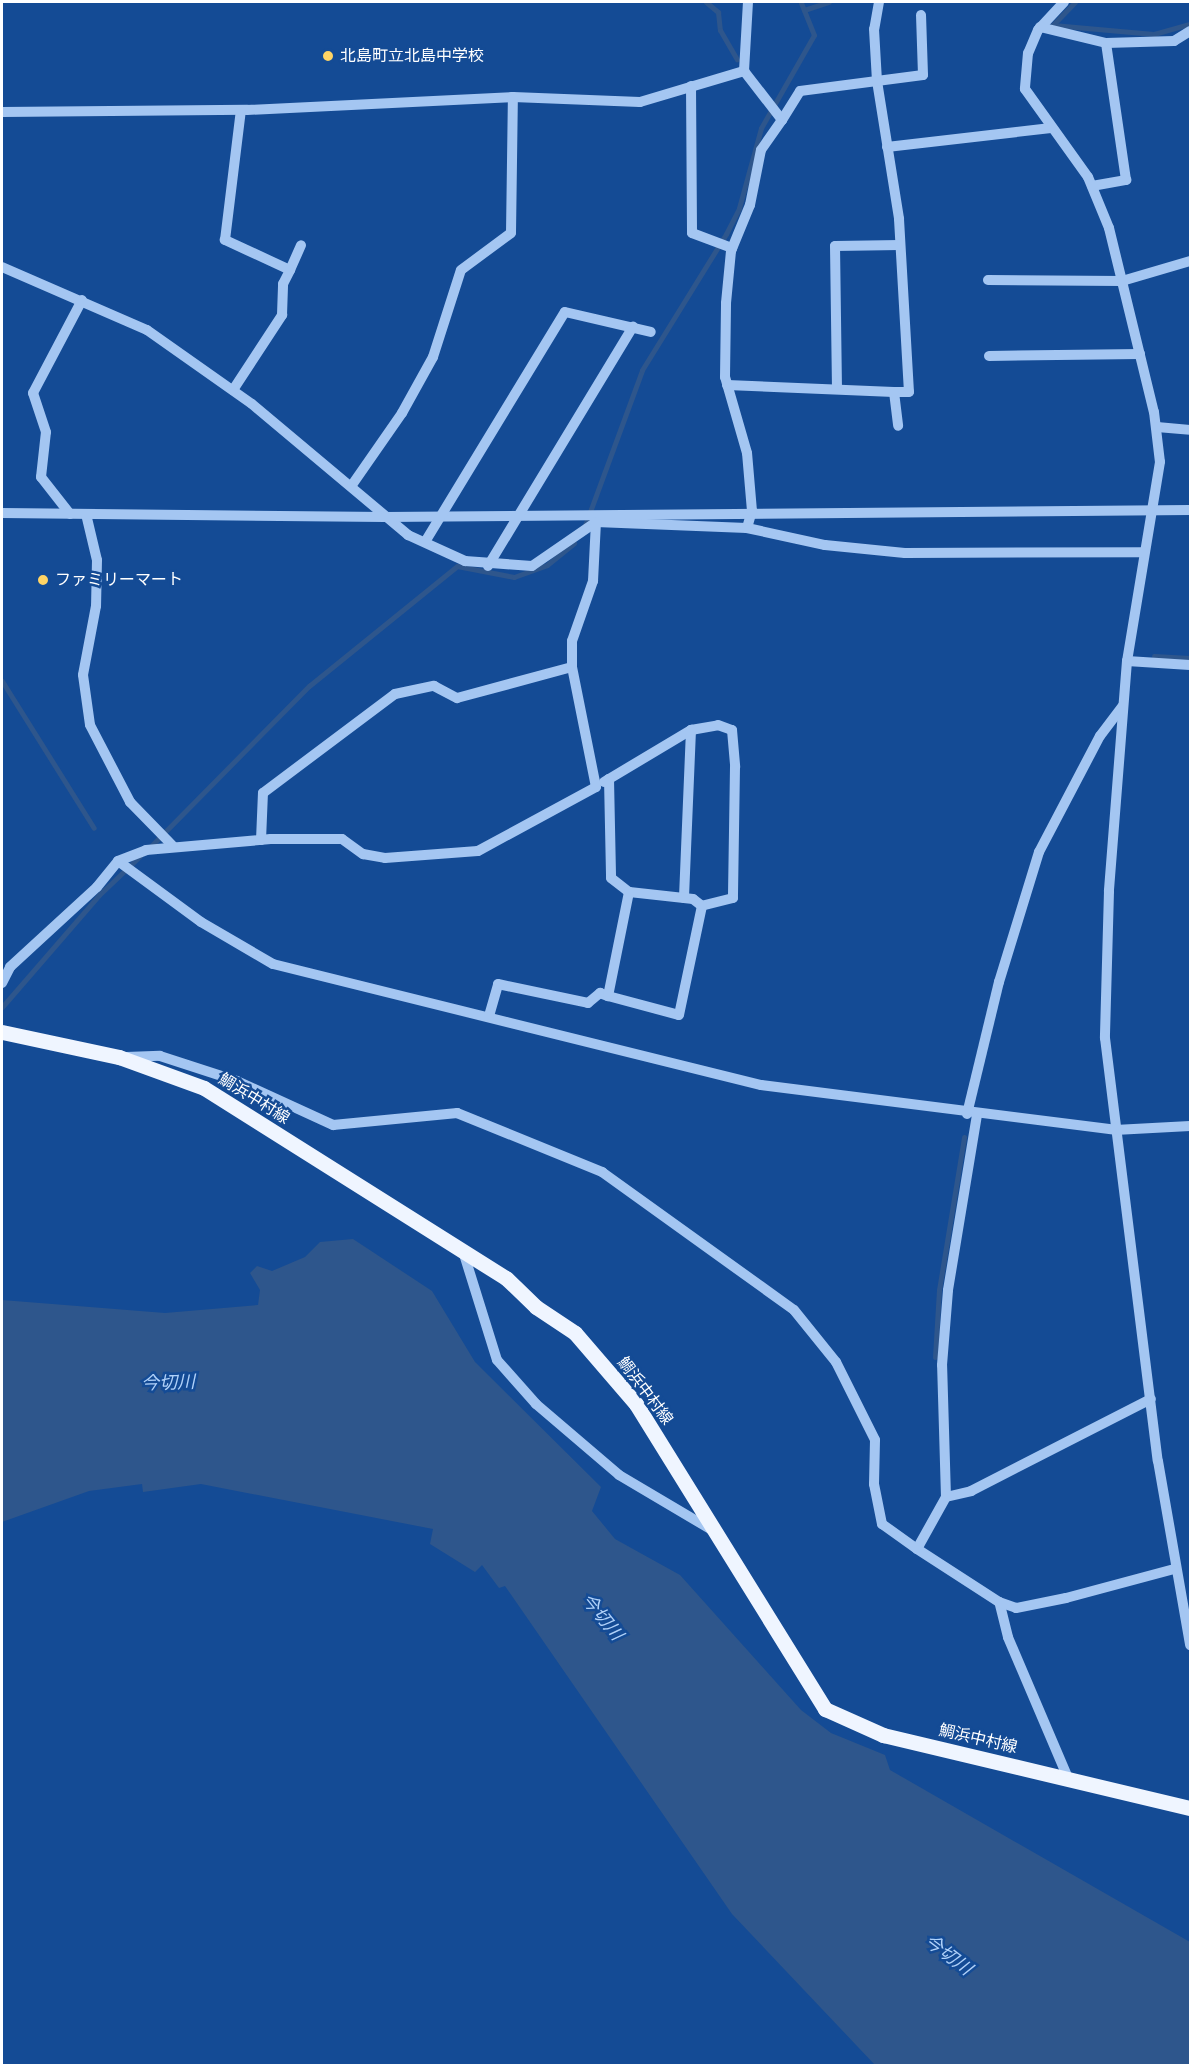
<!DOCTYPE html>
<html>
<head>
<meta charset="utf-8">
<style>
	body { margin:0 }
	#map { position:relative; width:1192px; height:2067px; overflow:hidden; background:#144b95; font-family:"Work Sans","Noto Sans JP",sans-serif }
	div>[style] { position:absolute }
	.water>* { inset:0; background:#2e568c }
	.stream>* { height:5px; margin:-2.5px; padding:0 2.5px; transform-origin:2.5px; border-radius:2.5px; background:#2e568c }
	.minor>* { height:10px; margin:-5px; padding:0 5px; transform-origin:5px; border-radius:5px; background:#a4c6f2 }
	.major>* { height:15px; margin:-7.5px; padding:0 7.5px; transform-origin:7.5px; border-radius:7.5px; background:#eff5ff }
	.dots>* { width:16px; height:16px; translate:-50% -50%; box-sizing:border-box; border:3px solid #144b95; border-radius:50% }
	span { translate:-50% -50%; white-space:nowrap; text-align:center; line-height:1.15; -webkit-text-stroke:5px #144b95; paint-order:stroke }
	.poi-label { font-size:16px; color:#fff }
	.left { translate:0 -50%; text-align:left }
	.street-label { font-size:16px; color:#fff }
	.water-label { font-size:18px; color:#b0d1f9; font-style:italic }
	.frame { position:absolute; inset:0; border:3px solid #fff; pointer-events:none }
</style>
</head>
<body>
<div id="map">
	<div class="water">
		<div style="clip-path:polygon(353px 1239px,432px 1291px,475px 1362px,601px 1487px,592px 1511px,615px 1539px,680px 1575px,801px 1710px,831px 1733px,885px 1755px,890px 1770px,1190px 1942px,1190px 2065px,875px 2065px,732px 1914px,505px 1586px,499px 1588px,482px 1565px,475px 1572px,430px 1544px,433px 1529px,201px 1484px,143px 1492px,142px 1484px,89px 1491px,2px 1522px,2px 1300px,165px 1313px,258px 1305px,260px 1290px,250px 1273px,257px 1266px,272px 1271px,305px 1257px,320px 1242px)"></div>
	</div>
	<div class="stream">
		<div style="left:706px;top:2px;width:16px;rotate:40deg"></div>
		<div style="left:718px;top:12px;width:18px;rotate:84deg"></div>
		<div style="left:720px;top:30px;width:34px;rotate:60deg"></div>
		<div style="left:1075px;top:2px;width:32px;rotate:134deg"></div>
		<div style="left:1053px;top:25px;width:101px;rotate:5.1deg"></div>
		<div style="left:1154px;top:34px;width:37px;rotate:-16deg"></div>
		<div style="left:804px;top:10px;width:26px;rotate:-18deg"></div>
		<div style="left:584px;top:528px;width:168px;rotate:-69.8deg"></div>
		<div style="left:642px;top:370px;width:160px;rotate:-58.3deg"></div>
		<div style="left:726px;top:234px;width:29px;rotate:-63deg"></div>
		<div style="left:739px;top:208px;width:83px;rotate:-74.6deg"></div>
		<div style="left:761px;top:128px;width:107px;rotate:-60.3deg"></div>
		<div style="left:814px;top:35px;width:35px;rotate:-112deg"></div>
		<div style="left:1154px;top:656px;width:36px;rotate:3deg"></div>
		<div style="left:2px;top:681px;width:173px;rotate:58deg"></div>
		<div style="left:149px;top:848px;width:228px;rotate:-45.4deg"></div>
		<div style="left:309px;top:686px;width:191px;rotate:-39deg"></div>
		<div style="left:457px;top:566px;width:58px;rotate:10.9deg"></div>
		<div style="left:514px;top:577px;width:35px;rotate:-20deg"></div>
		<div style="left:547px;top:565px;width:35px;rotate:-39deg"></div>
		<div style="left:2px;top:1007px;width:148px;rotate:-49.1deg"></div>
		<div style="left:99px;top:895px;width:57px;rotate:-43.6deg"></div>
		<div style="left:935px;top:1357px;width:67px;rotate:-86.6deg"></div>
		<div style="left:939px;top:1290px;width:155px;rotate:-80.7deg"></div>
	</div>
	<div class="minor">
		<div style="left:879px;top:2px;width:27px;rotate:100deg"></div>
		<div style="left:874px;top:29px;width:52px;rotate:86.7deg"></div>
		<div style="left:877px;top:81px;width:140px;rotate:80.9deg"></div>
		<div style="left:899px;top:219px;width:173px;rotate:86.7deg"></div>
		<div style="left:909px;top:392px;width:15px;rotate:180deg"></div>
		<div style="left:894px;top:392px;width:34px;rotate:83deg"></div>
		<div style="left:1064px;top:2px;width:38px;rotate:133deg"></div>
		<div style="left:1038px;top:30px;width:25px;rotate:113deg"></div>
		<div style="left:1028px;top:53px;width:36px;rotate:95deg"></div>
		<div style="left:1025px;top:89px;width:108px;rotate:54.4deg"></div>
		<div style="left:1088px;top:177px;width:55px;rotate:67.6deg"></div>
		<div style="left:1109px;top:228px;width:189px;rotate:76.3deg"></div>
		<div style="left:1154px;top:412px;width:50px;rotate:83.2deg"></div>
		<div style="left:1160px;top:462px;width:202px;rotate:99.4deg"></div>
		<div style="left:1127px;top:661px;width:231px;rotate:94.5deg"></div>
		<div style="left:1109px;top:891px;width:147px;rotate:91.6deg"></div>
		<div style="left:1105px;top:1038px;width:426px;rotate:82.9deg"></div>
		<div style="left:1158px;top:1461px;width:187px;rotate:80.1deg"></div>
		<div style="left:1040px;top:27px;width:68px;rotate:13.6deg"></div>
		<div style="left:1106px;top:43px;width:68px;rotate:-1.7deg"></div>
		<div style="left:1174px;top:41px;width:19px;rotate:-32deg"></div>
		<div style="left:691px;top:86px;width:147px;rotate:89.6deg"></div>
		<div style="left:692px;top:233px;width:43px;rotate:20.6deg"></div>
		<div style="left:2px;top:112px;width:245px;rotate:-0.5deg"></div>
		<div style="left:247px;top:110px;width:266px;rotate:-2.8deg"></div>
		<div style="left:513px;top:97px;width:127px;rotate:2.3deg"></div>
		<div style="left:640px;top:102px;width:109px;rotate:-16.6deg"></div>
		<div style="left:782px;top:120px;width:34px;rotate:-58deg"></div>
		<div style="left:800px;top:91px;width:124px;rotate:-7.4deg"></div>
		<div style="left:923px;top:75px;width:60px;rotate:-91.9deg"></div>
		<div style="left:887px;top:147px;width:165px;rotate:-6.6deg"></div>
		<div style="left:1092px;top:186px;width:35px;rotate:-10deg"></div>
		<div style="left:1126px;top:180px;width:138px;rotate:-98.3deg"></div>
		<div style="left:2px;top:267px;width:158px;rotate:23.5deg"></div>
		<div style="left:147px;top:330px;width:128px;rotate:35.2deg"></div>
		<div style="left:252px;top:404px;width:204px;rotate:40deg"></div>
		<div style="left:408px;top:535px;width:63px;rotate:24.5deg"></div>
		<div style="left:465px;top:561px;width:67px;rotate:4.3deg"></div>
		<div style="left:532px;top:566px;width:78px;rotate:-34.5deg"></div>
		<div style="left:596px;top:522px;width:151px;rotate:2.3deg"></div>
		<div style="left:747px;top:528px;width:80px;rotate:12.3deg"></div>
		<div style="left:825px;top:545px;width:80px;rotate:5.7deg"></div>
		<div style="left:905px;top:553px;width:239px;rotate:-0.2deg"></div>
		<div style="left:290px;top:270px;width:27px;rotate:-66deg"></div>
		<div style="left:988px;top:280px;width:134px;rotate:0.4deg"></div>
		<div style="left:1122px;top:281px;width:71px;rotate:-16.4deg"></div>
		<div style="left:989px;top:356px;width:151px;rotate:-0.8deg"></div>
		<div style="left:727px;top:385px;width:167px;rotate:2.4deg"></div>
		<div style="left:837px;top:389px;width:143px;rotate:-90.8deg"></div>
		<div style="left:835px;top:246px;width:65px;rotate:-0.9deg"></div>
		<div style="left:233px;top:390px;width:90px;rotate:-56.8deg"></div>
		<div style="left:282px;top:315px;width:31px;rotate:-88deg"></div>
		<div style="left:283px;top:284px;width:16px;rotate:-63deg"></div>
		<div style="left:290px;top:270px;width:72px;rotate:-155.2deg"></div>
		<div style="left:225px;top:240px;width:131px;rotate:-83deg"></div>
		<div style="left:1157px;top:427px;width:33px;rotate:5deg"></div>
		<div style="left:352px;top:485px;width:88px;rotate:-55.2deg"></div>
		<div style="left:402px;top:413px;width:64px;rotate:-61deg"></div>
		<div style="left:433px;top:357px;width:91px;rotate:-72.2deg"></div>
		<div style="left:461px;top:270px;width:62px;rotate:-36.5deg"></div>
		<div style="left:511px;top:233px;width:136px;rotate:-89.2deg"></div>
		<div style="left:2px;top:513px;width:383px;rotate:0.6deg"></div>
		<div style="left:385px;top:517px;width:805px;rotate:-0.5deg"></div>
		<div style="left:70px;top:514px;width:47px;rotate:-128.1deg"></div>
		<div style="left:41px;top:477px;width:45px;rotate:-83.7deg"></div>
		<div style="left:46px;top:432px;width:41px;rotate:-108.4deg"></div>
		<div style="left:33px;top:393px;width:105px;rotate:-62.2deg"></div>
		<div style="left:86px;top:514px;width:47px;rotate:76.6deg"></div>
		<div style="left:97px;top:560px;width:46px;rotate:91.2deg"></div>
		<div style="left:96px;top:606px;width:70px;rotate:100.7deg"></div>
		<div style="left:83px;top:675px;width:50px;rotate:82deg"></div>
		<div style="left:90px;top:725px;width:87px;rotate:62.5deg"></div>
		<div style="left:130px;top:802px;width:62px;rotate:45.7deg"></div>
		<div style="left:747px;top:528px;width:18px;rotate:-74deg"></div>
		<div style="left:752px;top:511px;width:58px;rotate:-94.9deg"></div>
		<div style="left:747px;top:453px;width:79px;rotate:-106.1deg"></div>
		<div style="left:725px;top:377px;width:74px;rotate:-89.2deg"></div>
		<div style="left:726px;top:303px;width:52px;rotate:-84.5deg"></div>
		<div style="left:731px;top:251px;width:50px;rotate:-67.6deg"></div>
		<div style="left:750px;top:205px;width:56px;rotate:-78.7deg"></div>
		<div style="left:761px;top:150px;width:37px;rotate:-55deg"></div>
		<div style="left:782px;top:120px;width:62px;rotate:-127.8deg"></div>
		<div style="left:744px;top:71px;width:69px;rotate:-86.7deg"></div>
		<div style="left:425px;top:542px;width:269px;rotate:-58.7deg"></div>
		<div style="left:565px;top:312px;width:88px;rotate:13.1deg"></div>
		<div style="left:488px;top:566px;width:280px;rotate:-58.8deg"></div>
		<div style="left:1127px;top:661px;width:63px;rotate:3.6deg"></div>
		<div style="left:691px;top:730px;width:27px;rotate:-10deg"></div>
		<div style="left:718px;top:725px;width:15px;rotate:20deg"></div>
		<div style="left:732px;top:730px;width:37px;rotate:85deg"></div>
		<div style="left:735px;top:767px;width:131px;rotate:90.9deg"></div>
		<div style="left:733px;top:898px;width:32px;rotate:166deg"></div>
		<div style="left:609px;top:779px;width:96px;rotate:-30.9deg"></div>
		<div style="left:691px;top:730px;width:168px;rotate:92.4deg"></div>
		<div style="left:604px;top:782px;width:6px;rotate:-31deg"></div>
		<div style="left:609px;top:779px;width:99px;rotate:88.8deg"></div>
		<div style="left:611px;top:878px;width:23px;rotate:38deg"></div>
		<div style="left:261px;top:840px;width:47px;rotate:-87.6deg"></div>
		<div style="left:263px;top:793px;width:165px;rotate:-36.9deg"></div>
		<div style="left:395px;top:694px;width:40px;rotate:-12deg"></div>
		<div style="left:434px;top:686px;width:26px;rotate:28deg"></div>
		<div style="left:457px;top:698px;width:119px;rotate:-15.1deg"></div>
		<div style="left:118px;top:861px;width:103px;rotate:36.3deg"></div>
		<div style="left:201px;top:922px;width:83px;rotate:30.3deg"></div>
		<div style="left:273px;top:964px;width:503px;rotate:13.93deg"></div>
		<div style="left:761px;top:1085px;width:357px;rotate:7.2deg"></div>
		<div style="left:1115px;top:1130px;width:75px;rotate:-3.1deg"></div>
		<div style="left:2px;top:983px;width:18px;rotate:-63deg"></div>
		<div style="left:10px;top:967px;width:118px;rotate:-42.6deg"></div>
		<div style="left:97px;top:887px;width:33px;rotate:-51deg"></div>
		<div style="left:118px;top:861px;width:30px;rotate:-21deg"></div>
		<div style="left:146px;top:850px;width:125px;rotate:-5deg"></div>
		<div style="left:271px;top:839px;width:71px"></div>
		<div style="left:342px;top:839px;width:26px;rotate:36deg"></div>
		<div style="left:363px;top:854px;width:22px;rotate:10deg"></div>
		<div style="left:385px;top:858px;width:93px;rotate:-4.3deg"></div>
		<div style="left:478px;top:851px;width:134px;rotate:-28.5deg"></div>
		<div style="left:596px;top:787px;width:122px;rotate:-101.3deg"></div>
		<div style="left:572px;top:667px;width:26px;rotate:-90deg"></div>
		<div style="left:572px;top:641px;width:64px;rotate:-70.7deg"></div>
		<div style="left:593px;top:581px;width:59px;rotate:-87.1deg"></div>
		<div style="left:489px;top:1016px;width:33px;rotate:-74deg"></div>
		<div style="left:498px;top:984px;width:92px;rotate:11.9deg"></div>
		<div style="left:588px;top:1003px;width:16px;rotate:-40deg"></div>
		<div style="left:600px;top:993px;width:9px;rotate:21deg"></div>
		<div style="left:608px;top:996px;width:73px;rotate:15deg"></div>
		<div style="left:679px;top:1015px;width:111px;rotate:-78.1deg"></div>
		<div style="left:702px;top:906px;width:11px;rotate:-142deg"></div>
		<div style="left:693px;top:899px;width:64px;rotate:-173.8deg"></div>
		<div style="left:629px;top:892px;width:106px;rotate:101.4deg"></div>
		<div style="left:126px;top:1057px;width:34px;rotate:-2deg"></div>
		<div style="left:160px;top:1056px;width:81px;rotate:18deg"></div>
		<div style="left:237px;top:1081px;width:106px;rotate:24.6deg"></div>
		<div style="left:333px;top:1125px;width:125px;rotate:-5.5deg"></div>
		<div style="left:457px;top:1113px;width:157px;rotate:22.1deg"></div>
		<div style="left:602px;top:1172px;width:236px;rotate:35.7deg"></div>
		<div style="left:794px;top:1310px;width:67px;rotate:51.1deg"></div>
		<div style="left:836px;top:1362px;width:87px;rotate:63.4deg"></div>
		<div style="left:875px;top:1440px;width:44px;rotate:91.3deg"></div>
		<div style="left:874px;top:1484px;width:41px;rotate:78.7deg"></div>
		<div style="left:882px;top:1524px;width:43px;rotate:35.5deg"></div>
		<div style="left:967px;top:1114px;width:136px;rotate:-76.4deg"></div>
		<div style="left:999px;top:982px;width:136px;rotate:-72.9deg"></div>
		<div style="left:1039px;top:852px;width:131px;rotate:-62.3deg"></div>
		<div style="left:1100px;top:736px;width:38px;rotate:-53deg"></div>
		<div style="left:463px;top:1251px;width:114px;rotate:72.7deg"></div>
		<div style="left:497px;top:1360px;width:59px;rotate:48.4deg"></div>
		<div style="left:536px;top:1404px;width:109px;rotate:40.5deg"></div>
		<div style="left:619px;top:1475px;width:108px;rotate:30.6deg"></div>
		<div style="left:946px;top:1497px;width:132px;rotate:-91.7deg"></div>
		<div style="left:942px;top:1365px;width:75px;rotate:-85.4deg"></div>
		<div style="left:948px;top:1290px;width:177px;rotate:-80.6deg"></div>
		<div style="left:999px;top:1602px;width:98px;rotate:-147.1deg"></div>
		<div style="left:917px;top:1549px;width:60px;rotate:-60.9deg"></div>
		<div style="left:946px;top:1497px;width:26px;rotate:-13deg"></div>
		<div style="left:971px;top:1491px;width:202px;rotate:-27.1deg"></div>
		<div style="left:1068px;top:1778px;width:153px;rotate:-113.1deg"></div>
		<div style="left:1008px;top:1637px;width:36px;rotate:-104deg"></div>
		<div style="left:999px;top:1602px;width:18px;rotate:19deg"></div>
		<div style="left:1016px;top:1608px;width:51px;rotate:-11.3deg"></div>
		<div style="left:1066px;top:1598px;width:112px;rotate:-15deg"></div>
	</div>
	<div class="major">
		<div style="left:2px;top:1032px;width:120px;rotate:12.1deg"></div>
		<div style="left:119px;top:1057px;width:90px;rotate:20deg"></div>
		<div style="left:204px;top:1088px;width:357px;rotate:32.2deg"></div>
		<div style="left:506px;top:1278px;width:42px;rotate:44deg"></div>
		<div style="left:536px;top:1307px;width:47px;rotate:33.7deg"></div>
		<div style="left:575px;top:1333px;width:94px;rotate:49.3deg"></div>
		<div style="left:636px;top:1404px;width:359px;rotate:58.2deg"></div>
		<div style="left:825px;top:1709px;width:64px;rotate:24.1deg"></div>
		<div style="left:883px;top:1735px;width:316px;rotate:13.4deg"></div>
	</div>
	<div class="dots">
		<div style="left:328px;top:56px;background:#ffd465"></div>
		<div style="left:43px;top:580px;background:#ffd465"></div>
	</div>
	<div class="poi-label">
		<span class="left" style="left:340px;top:56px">北島町立北島中学校</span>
		<span class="left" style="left:55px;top:580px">ファミリーマート</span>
	</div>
	<div class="street-label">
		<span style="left:254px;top:1099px;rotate:32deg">鯛浜中村線</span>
		<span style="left:645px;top:1391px;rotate:53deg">鯛浜中村線</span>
		<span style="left:978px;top:1739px;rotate:13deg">鯛浜中村線</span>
	</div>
	<div class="water-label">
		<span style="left:168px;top:1383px;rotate:-2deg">今切川</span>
		<span style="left:602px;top:1617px;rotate:51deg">今切川</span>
		<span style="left:948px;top:1955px;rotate:37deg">今切川</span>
	</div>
	<div class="frame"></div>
</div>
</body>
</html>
